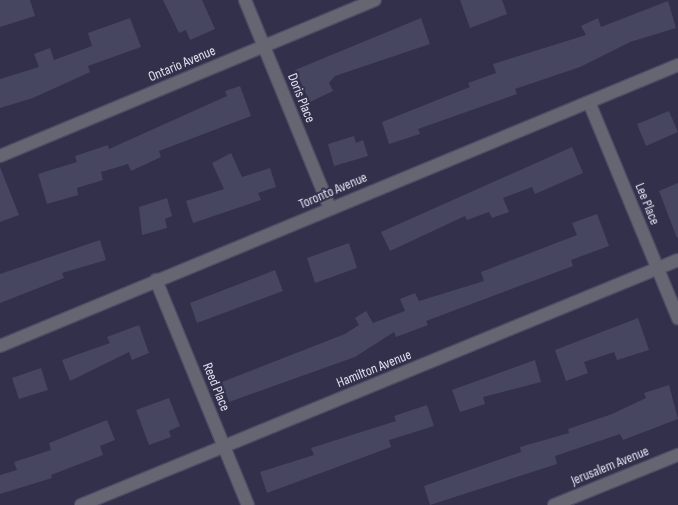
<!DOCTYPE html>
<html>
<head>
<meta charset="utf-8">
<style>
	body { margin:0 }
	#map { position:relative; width:678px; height:505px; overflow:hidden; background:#32304a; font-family:"Sofia Sans Condensed",sans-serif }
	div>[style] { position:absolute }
	.building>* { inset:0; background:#474661 }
	.roads { filter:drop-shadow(1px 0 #4e4c65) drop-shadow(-1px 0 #4e4c65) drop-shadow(0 1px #4e4c65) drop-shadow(0 -1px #4e4c65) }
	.street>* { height:12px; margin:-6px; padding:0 6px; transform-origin:6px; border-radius:6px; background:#666673 }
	span { translate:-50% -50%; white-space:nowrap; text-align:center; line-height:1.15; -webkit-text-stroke:4px #32304a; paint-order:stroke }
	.street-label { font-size:14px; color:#e0e0f0 }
</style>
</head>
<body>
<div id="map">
	<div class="building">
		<div style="clip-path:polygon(0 0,30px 0,35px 16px,0 27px)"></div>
		<div style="clip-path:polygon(163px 0,202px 0,215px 29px,190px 40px,186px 30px,179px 33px)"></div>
		<div style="clip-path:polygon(460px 0,502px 0,507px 14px,470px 28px)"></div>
		<div style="clip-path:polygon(668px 1px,676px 28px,630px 42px,580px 67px,515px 89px,517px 94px,418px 129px,420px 134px,389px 144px,382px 122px,470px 87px,468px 83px,496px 73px,493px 64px,586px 35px,581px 26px,598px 18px,601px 27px)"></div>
		<div style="clip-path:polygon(130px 18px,141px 47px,88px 66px,90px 72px,33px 98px,0 108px,0 79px,39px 67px,34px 54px,50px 48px,54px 60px,92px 46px,88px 33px)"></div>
		<div style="clip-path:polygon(421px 18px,430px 44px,335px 76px,329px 83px,333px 91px,310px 102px,295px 70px)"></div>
		<div style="clip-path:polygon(240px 86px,251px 116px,159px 151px,161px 157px,131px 171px,128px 164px,101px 172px,103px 180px,77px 188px,78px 195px,47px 204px,38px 174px,77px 162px,75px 156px,108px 145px,109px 149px,227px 96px,225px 91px)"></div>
		<div style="clip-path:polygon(669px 111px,678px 132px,646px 146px,637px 124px)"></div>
		<div style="clip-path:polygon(354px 136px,356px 143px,363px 140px,368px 156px,334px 166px,328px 144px)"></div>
		<div style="clip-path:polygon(572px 147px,583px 173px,535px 194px,532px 187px,503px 198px,509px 212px,492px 218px,489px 212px,467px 220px,465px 216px,390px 251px,381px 232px)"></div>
		<div style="clip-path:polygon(231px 153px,242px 177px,270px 168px,276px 187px,258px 193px,261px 200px,193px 223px,186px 201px,224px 189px,212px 163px)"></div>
		<div style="clip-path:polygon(0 167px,19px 215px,0 222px)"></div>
		<div style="clip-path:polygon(678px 183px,678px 237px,677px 238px,659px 191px)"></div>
		<div style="clip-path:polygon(167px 198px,172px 216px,165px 219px,167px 228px,142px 235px,139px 207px)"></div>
		<div style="clip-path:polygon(597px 214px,609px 246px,571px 260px,573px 266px,426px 321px,428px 325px,396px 337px,394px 332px,355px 357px,229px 402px,222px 382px,345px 334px,359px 325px,355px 318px,366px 311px,373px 323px,405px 311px,400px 299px,415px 293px,419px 301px,484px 281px,481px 272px,577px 235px,572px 223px)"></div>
		<div style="clip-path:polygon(100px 240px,106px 260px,62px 273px,64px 278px,0 303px,0 274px)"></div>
		<div style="clip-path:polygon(349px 243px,357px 268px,315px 283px,307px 258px)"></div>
		<div style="clip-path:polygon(275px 270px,283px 291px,197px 323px,190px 303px)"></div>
		<div style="clip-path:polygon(638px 318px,649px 350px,617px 360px,614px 352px,584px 362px,588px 373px,566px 381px,555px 350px)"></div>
		<div style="clip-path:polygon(139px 325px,149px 353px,132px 360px,129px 352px,70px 381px,62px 360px,110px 343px,107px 337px)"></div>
		<div style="clip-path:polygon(535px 360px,541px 382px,483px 397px,485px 404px,460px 412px,452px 390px)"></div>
		<div style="clip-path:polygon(41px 368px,48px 390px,19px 399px,12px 378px)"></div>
		<div style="clip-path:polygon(669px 385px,678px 419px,623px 440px,620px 434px,555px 456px,557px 464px,430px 505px,424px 486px,521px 452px,520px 447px,569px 433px,568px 429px,612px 414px,646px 398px,644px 393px)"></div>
		<div style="clip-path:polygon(169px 398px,180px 426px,169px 431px,171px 437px,149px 445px,136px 410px)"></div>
		<div style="clip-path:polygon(427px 405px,434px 426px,389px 440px,391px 447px,267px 493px,260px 472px,314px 455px,311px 448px,396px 421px,394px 416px)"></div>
		<div style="clip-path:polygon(107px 420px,115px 440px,100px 446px,103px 455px,51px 475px,52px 478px,0 494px,0 475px,17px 470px,14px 462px,51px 450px,49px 443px)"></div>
	</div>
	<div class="roads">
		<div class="street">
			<div style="left:245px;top:0;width:225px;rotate:67.8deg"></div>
			<div style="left:589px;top:102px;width:234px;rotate:67.6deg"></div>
			<div style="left:0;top:156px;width:406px;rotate:-22.6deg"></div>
			<div style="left:156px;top:280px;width:243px;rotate:67.8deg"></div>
			<div style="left:0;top:346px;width:734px;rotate:-22.51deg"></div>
			<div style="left:81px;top:505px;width:645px;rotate:-22.31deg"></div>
			<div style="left:554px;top:505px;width:134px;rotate:-22deg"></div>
		</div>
	</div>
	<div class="street-label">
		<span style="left:182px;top:64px;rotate:-23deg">Ontario Avenue</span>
		<span style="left:301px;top:98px;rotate:68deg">Doris Place</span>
		<span style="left:333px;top:191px;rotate:-23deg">Toronto Avenue</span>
		<span style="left:647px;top:204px;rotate:68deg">Lee Place</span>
		<span style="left:374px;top:369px;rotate:-22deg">Hamilton Avenue</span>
		<span style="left:216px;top:387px;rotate:68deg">Reed Place</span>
		<span style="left:610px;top:466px;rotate:-22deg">Jerusalem Avenue</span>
	</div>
</div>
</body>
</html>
